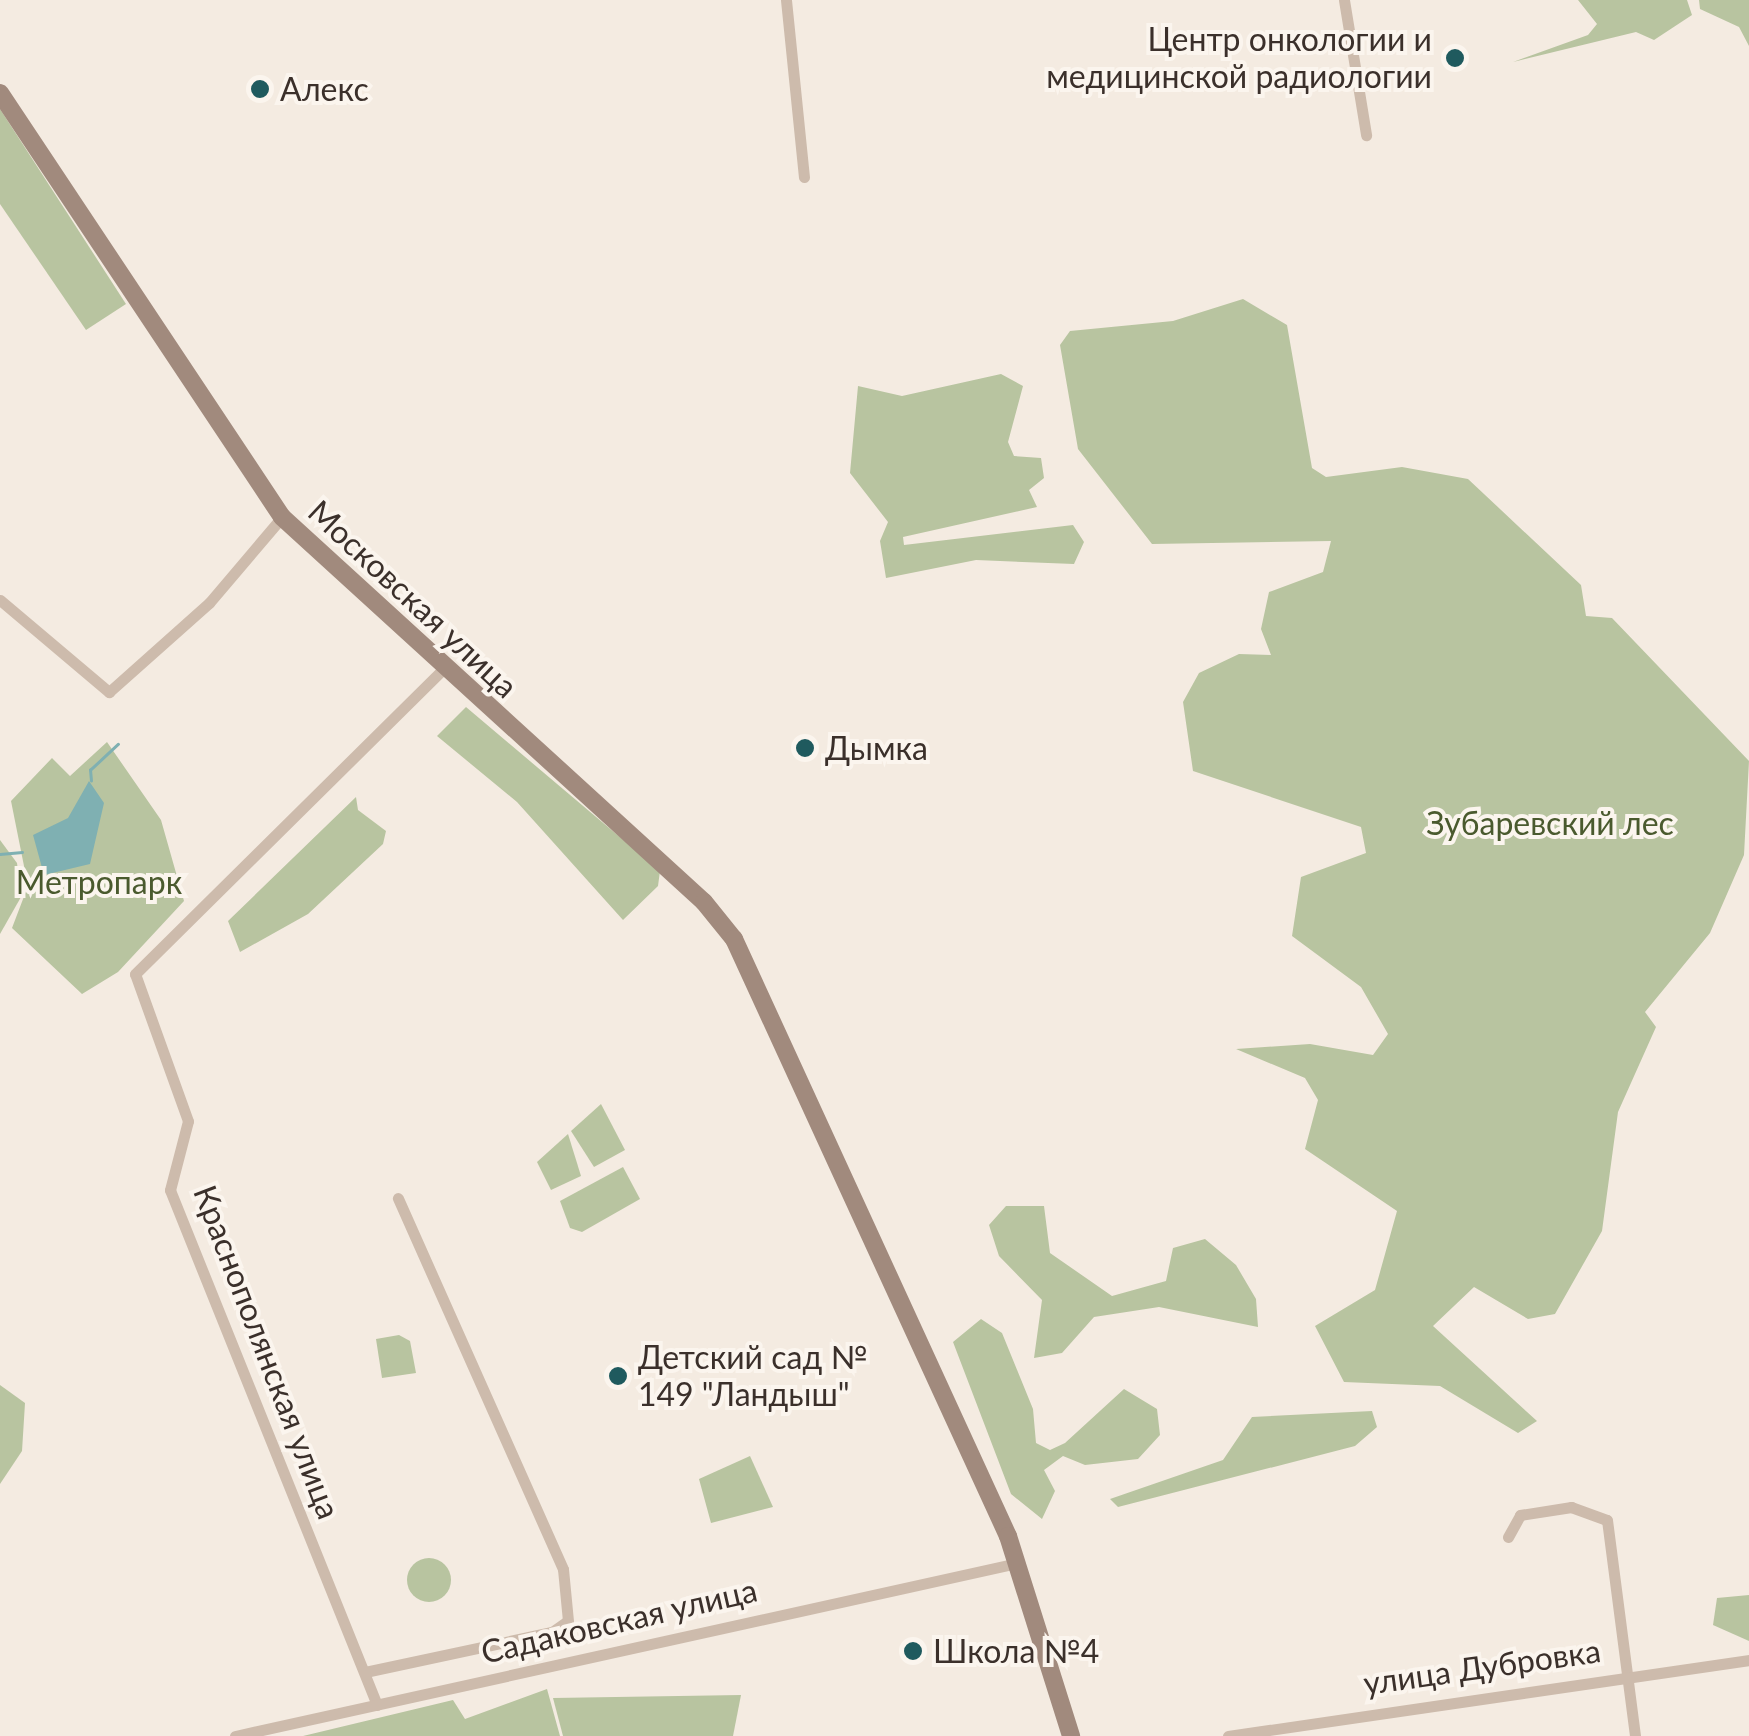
<!DOCTYPE html>
<html>
<head>
<meta charset="utf-8">
<style>
	body { margin:0 }
	#map { position:relative; width:1749px; height:1736px; overflow:hidden; background:#f4ebe1; font-family:Lato,sans-serif }
	div>[style] { position:absolute }
	.green>* { inset:0; background:#b8c4a0 }
	.round { border-radius:50% }
	.water>* { inset:0; background:#7fb0b2 }
	.stream>* { height:2.5px; margin:-1.25px; padding:0 1.25px; transform-origin:1.25px; border-radius:1.25px; background:#7fb0b2 }
	.minor>* { height:11px; margin:-5.5px; padding:0 5.5px; transform-origin:5.5px; border-radius:5.5px; background:#cdbbac }
	.secondary>* { height:18px; margin:-9px; padding:0 9px; transform-origin:9px; border-radius:9px; background:#a18a7d }
	.dots>* { width:28px; height:28px; translate:-50% -50%; box-sizing:border-box; border:5px solid #fbf5ee; border-radius:50% }
	span { translate:-50% -50%; white-space:nowrap; text-align:center; line-height:1.15; -webkit-text-stroke:8px #fbf5ee; paint-order:stroke }
	.poi-label { font-size:32px; color:#3b302b }
	.right { translate:-100% -50%; text-align:right }
	.left { translate:0 -50%; text-align:left }
	.street-label { font-size:32px; color:#3b302b }
	.park-label { font-size:32px; color:#4a5a2e }
</style>
</head>
<body>
<div id="map">
	<div class="green">
		<div style="clip-path:polygon(1578px 0,1687px 0,1692px 15px,1654px 40px,1636px 32px,1513px 62px,1588px 35px,1597px 24px)"></div>
		<div style="clip-path:polygon(1699px 0,1749px 0,1749px 46px,1739px 27px,1700px 9px)"></div>
		<div style="clip-path:polygon(0 109px,126px 304px,86px 330px,0 204px)"></div>
		<div style="clip-path:polygon(1243px 299px,1287px 325px,1312px 468px,1326px 477px,1402px 467px,1468px 479px,1581px 585px,1586px 616px,1612px 618px,1749px 761px,1744px 855px,1710px 933px,1645px 1012px,1656px 1027px,1618px 1112px,1602px 1231px,1555px 1314px,1528px 1319px,1474px 1287px,1433px 1326px,1537px 1421px,1518px 1433px,1440px 1386px,1344px 1382px,1315px 1326px,1375px 1290px,1397px 1211px,1305px 1149px,1318px 1100px,1305px 1078px,1236px 1049px,1310px 1044px,1373px 1055px,1388px 1034px,1361px 987px,1292px 936px,1301px 877px,1366px 853px,1361px 827px,1193px 771px,1183px 702px,1199px 673px,1239px 654px,1271px 655px,1261px 629px,1269px 592px,1323px 572px,1331px 541px,1152px 544px,1078px 449px,1060px 345px,1070px 331px,1173px 321px)"></div>
		<div style="clip-path:polygon(1001px 374px,1023px 386px,1008px 442px,1014px 456px,1041px 458px,1044px 478px,1029px 490px,1037px 507px,903px 537px,904px 545px,1073px 525px,1084px 542px,1074px 564px,976px 560px,886px 578px,880px 541px,888px 522px,850px 473px,858px 386px,902px 396px)"></div>
		<div style="clip-path:polygon(466px 707px,660px 871px,658px 886px,623px 920px,517px 802px,437px 736px)"></div>
		<div style="clip-path:polygon(107px 742px,161px 820px,184px 901px,118px 972px,82px 994px,12px 928px,28px 886px,11px 801px,52px 758px,70px 776px)"></div>
		<div style="clip-path:polygon(356px 797px,358px 810px,386px 831px,383px 844px,308px 914px,240px 952px,228px 921px)"></div>
		<div style="clip-path:polygon(0 840px,17px 863px,21px 897px,0 934px)"></div>
		<div style="clip-path:polygon(601px 1104px,625px 1150px,594px 1167px,571px 1131px)"></div>
		<div style="clip-path:polygon(568px 1134px,581px 1176px,551px 1190px,537px 1162px)"></div>
		<div style="clip-path:polygon(623px 1167px,640px 1199px,582px 1232px,570px 1228px,560px 1201px)"></div>
		<div style="clip-path:polygon(1006px 1206px,1044px 1206px,1050px 1253px,1112px 1296px,1166px 1281px,1173px 1248px,1205px 1239px,1236px 1265px,1256px 1299px,1258px 1327px,1159px 1307px,1094px 1317px,1062px 1353px,1034px 1358px,1042px 1300px,999px 1256px,989px 1225px)"></div>
		<div style="clip-path:polygon(981px 1319px,1002px 1333px,1033px 1409px,1036px 1443px,1050px 1450px,1065px 1443px,1124px 1389px,1157px 1409px,1160px 1435px,1138px 1459px,1085px 1465px,1063px 1456px,1044px 1470px,1055px 1491px,1042px 1519px,1011px 1494px,953px 1342px)"></div>
		<div style="clip-path:polygon(399px 1335px,410px 1341px,416px 1373px,382px 1378px,376px 1339px)"></div>
		<div style="clip-path:polygon(0 1385px,25px 1403px,22px 1451px,0 1484px)"></div>
		<div style="clip-path:polygon(1372px 1411px,1377px 1427px,1355px 1446px,1118px 1507px,1110px 1499px,1223px 1460px,1252px 1417px)"></div>
		<div style="clip-path:polygon(750px 1456px,773px 1507px,711px 1523px,699px 1479px)"></div>
		<div class="round" style="left:407px;top:1558px;width:44px;height:44px"></div>
		<div style="clip-path:polygon(1749px 1595px,1749px 1641px,1713px 1625px,1717px 1598px)"></div>
		<div style="clip-path:polygon(547px 1689px,560px 1736px,303px 1736px,453px 1700px,465px 1719px)"></div>
		<div style="clip-path:polygon(741px 1695px,733px 1736px,563px 1736px,553px 1698px)"></div>
	</div>
	<div class="water">
		<div style="clip-path:polygon(89px 781px,104px 803px,90px 864px,44px 875px,33px 835px,68px 818px)"></div>
	</div>
	<div class="stream">
		<div style="left:91px;top:781px;width:11px;rotate:-95deg"></div>
		<div style="left:90px;top:770px;width:38px;rotate:-43deg"></div>
		<div style="left:0;top:854px;width:22px;rotate:-5deg"></div>
	</div>
	<div class="minor">
		<div style="left:786px;top:0;width:178px;rotate:84.2deg"></div>
		<div style="left:1344px;top:0;width:137px;rotate:80.7deg"></div>
		<div style="left:0;top:600px;width:143px;rotate:40.2deg"></div>
		<div style="left:109px;top:692px;width:134px;rotate:-41.7deg"></div>
		<div style="left:209px;top:603px;width:113px;rotate:-49.7deg"></div>
		<div style="left:1508px;top:1537px;width:25px;rotate:-61deg"></div>
		<div style="left:1520px;top:1515px;width:52px;rotate:-8.9deg"></div>
		<div style="left:1571px;top:1507px;width:38px;rotate:20deg"></div>
		<div style="left:1607px;top:1520px;width:218px;rotate:82.6deg"></div>
		<div style="left:365px;top:1672px;width:191px;rotate:-12.1deg"></div>
		<div style="left:552px;top:1632px;width:19px;rotate:-35deg"></div>
		<div style="left:568px;top:1621px;width:52px;rotate:-95.5deg"></div>
		<div style="left:563px;top:1569px;width:406px;rotate:-114deg"></div>
		<div style="left:377px;top:1705px;width:555px;rotate:-111.9deg"></div>
		<div style="left:170px;top:1190px;width:71px;rotate:-75.4deg"></div>
		<div style="left:188px;top:1121px;width:156px;rotate:-109.8deg"></div>
		<div style="left:135px;top:974px;width:432px;rotate:-44.7deg"></div>
		<div style="left:235px;top:1736px;width:801px;rotate:-12.47deg"></div>
		<div style="left:1228px;top:1736px;width:527px;rotate:-8.3deg"></div>
	</div>
	<div class="secondary">
		<div style="left:0;top:93px;width:509px;rotate:56.37deg"></div>
		<div style="left:282px;top:517px;width:571px;rotate:42.37deg"></div>
		<div style="left:704px;top:902px;width:48px;rotate:51deg"></div>
		<div style="left:734px;top:939px;width:657px;rotate:65.35deg"></div>
		<div style="left:1008px;top:1536px;width:210px;rotate:72.5deg"></div>
	</div>
	<div class="dots">
		<div style="left:1455px;top:58px;background:#1f5a5e"></div>
		<div style="left:260px;top:89px;background:#1f5a5e"></div>
		<div style="left:805px;top:748px;background:#1f5a5e"></div>
		<div style="left:618px;top:1376px;background:#1f5a5e"></div>
		<div style="left:913px;top:1651px;background:#1f5a5e"></div>
	</div>
	<div class="poi-label">
		<span class="right" style="left:1432px;top:58px">Центр онкологии и<br>медицинской радиологии</span>
		<span class="left" style="left:280px;top:89px">Алекс</span>
		<span class="left" style="left:825px;top:748px">Дымка</span>
		<span class="left" style="left:638px;top:1376px">Детский сад №<br>149 "Ландыш"</span>
		<span class="left" style="left:933px;top:1651px">Школа №4</span>
	</div>
	<div class="street-label">
		<span style="left:413px;top:599px;rotate:43deg">Московская улица</span>
		<span style="left:267px;top:1352px;rotate:69deg">Краснополянская улица</span>
		<span style="left:619px;top:1621px;rotate:-13deg">Садаковская улица</span>
		<span style="left:1482px;top:1667px;rotate:-8deg">улица Дубровка</span>
	</div>
	<div class="park-label">
		<span style="left:1550px;top:823px">Зубаревский лес</span>
		<span style="left:99px;top:882px">Метропарк</span>
	</div>
</div>
</body>
</html>
